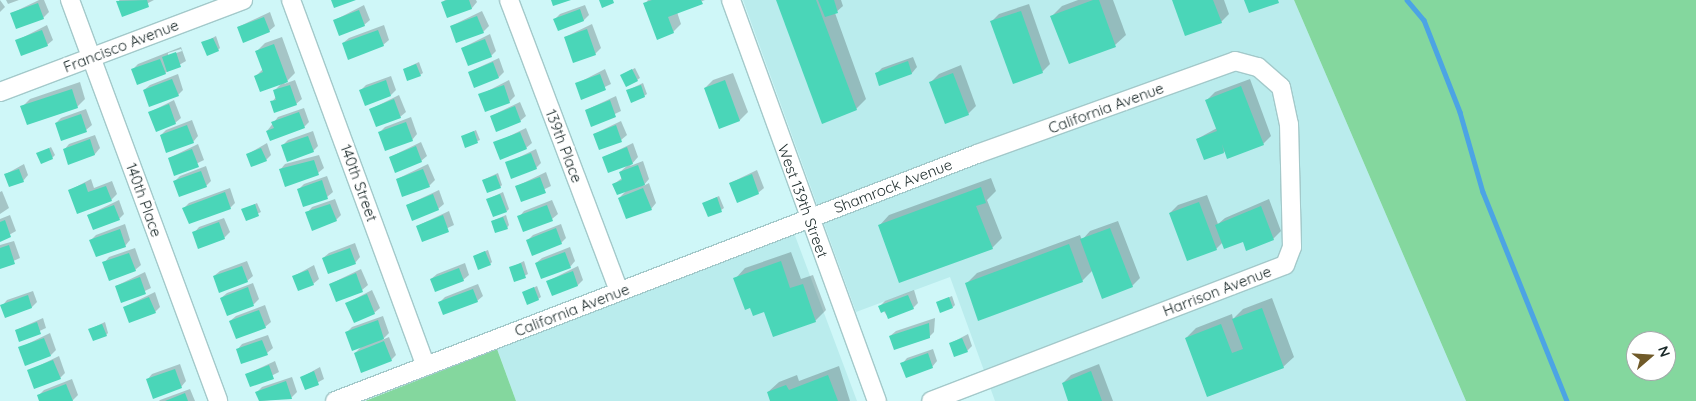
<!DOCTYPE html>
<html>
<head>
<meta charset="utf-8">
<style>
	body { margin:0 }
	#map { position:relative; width:1696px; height:401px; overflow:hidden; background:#cff7f8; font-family:Quicksand,sans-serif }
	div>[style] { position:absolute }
	.built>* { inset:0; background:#baeced }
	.green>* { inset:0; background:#84d79e }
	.shadow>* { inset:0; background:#0003 }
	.stream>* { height:4.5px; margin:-2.25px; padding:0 2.25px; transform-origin:2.25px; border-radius:2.25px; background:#4ca4e4 }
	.building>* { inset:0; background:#4ad6b8 }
	.roads { filter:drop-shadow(1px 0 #a3c9ca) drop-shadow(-1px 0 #a3c9ca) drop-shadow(0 1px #a3c9ca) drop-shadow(0 -1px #a3c9ca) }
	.minor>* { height:18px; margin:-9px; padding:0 9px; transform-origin:9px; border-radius:9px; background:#fff }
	span { translate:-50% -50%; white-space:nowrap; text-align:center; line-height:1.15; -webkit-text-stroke:4px #fff; paint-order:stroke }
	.street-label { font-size:15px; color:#1a2929 }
	.north { position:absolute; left:1626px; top:331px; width:50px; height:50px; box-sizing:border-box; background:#fff; border:1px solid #a3a9a9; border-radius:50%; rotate:71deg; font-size:14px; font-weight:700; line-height:20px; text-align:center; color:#1a2929 }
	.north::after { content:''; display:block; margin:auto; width:18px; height:22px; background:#705a29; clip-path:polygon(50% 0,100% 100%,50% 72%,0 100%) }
</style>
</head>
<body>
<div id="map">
	<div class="built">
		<div style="clip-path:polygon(743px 0,1294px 0,1466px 401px,995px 401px,950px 277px,856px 312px)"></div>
		<div style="clip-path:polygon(791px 225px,857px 401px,516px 401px,494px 340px)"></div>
	</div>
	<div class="green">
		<div style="clip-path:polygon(evenodd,1294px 0,1696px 0,1696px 401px,1466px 401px,1294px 0,1636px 341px,1666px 341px,1666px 371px,1636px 371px,1636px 341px)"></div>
		<div style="clip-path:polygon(497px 349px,516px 401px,365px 401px)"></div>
	</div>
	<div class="shadow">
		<div style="clip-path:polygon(0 0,5px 7px,0 12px)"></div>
		<div style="clip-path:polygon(6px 0,19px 0,8px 4px)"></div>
		<div style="clip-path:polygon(39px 0,44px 0,49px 12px,43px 18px,12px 13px)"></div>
		<div style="clip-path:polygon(119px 0,154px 0,123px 16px)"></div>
		<div style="clip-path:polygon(445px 0,476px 0,477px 2px,472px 8px,442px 3px)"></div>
		<div style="clip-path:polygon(648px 0,705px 0,677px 12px,681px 24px,673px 32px,645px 4px)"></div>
		<div style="clip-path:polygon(777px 0,841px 0,843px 6px,835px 13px,866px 99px,856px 109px)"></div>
		<div style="clip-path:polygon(1078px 0,1113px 0,1126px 35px,1115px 45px,1051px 17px,1062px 6px)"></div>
		<div style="clip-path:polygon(1173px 0,1224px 0,1229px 14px,1221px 22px)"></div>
		<div style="clip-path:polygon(1029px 4px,1050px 64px,1042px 72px,991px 22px,999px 14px)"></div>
		<div style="clip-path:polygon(364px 5px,370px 20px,364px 25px,335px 20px)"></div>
		<div style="clip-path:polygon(585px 5px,589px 15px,584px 20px,555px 19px,560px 14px)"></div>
		<div style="clip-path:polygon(482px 11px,489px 26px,483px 32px,451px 26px)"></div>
		<div style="clip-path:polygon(270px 12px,275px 26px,269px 31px,238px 27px)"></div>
		<div style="clip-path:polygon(592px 24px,601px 48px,595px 54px,565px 37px)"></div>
		<div style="clip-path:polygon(47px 25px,53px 40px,47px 45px,16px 41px)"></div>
		<div style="clip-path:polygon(384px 25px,389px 40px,383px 45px,343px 43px,349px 38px)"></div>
		<div style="clip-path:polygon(490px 34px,496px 51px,491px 56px,462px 48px)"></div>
		<div style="clip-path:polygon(216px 36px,220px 48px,218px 50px,203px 43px)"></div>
		<div style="clip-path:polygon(282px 37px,295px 73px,284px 84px,295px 80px,302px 99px,296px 104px,272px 102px,276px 97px,274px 91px,282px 83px,256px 76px,263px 69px,257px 51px,265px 43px)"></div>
		<div style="clip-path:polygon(evenodd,181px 47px,186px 61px,165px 73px,132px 70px,138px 64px,181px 47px,181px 49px,182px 51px,168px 56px,168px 53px,181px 49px)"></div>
		<div style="clip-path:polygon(913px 57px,917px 67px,912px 73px,880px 84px,876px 74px,882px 68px)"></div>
		<div style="clip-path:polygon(499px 58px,504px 72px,499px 77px,469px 72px)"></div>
		<div style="clip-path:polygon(419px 62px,423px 73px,420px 75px,404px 69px)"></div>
		<div style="clip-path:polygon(961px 65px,976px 106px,968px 114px,931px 82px,939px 74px)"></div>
		<div style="clip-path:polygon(635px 68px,640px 78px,637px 80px,622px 75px)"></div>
		<div style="clip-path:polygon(605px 69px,611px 84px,582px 98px,576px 84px)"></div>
		<div style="clip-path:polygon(733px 73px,748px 112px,740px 120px,720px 127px,705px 88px,713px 80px)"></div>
		<div style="clip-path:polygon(178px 74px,183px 90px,178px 95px,144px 90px,150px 85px)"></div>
		<div style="clip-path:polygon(391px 76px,396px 90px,391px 95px,361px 90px,366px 85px)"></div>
		<div style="clip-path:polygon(1250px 79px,1271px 136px,1263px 144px,1223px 152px,1197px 139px,1217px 128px,1207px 100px,1215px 92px)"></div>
		<div style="clip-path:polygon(509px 80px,515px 96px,509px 102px,480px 95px)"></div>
		<div style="clip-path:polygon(80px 82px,85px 99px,77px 107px,22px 107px,30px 99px)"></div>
		<div style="clip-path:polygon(643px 83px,647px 94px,644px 96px,628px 90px)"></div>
		<div style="clip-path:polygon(399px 95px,406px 112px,400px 117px,371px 109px)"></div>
		<div style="clip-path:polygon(616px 96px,621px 111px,592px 125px,586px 110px)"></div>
		<div style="clip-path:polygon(174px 100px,181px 118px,175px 123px,150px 112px)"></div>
		<div style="clip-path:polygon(520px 102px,526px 116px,520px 121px,491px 116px)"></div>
		<div style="clip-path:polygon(304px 108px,309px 122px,304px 127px,267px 131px,278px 117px)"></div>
		<div style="clip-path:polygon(86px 109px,92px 125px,86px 130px,56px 123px,61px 118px)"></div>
		<div style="clip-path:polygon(411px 117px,417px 134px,412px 140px,380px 132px,385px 127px)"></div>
		<div style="clip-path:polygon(192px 120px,198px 136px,193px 142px,161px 135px,166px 130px)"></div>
		<div style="clip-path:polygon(621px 121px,627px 135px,621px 140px,594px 134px)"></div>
		<div style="clip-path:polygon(526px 128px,532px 143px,526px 148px,495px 143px)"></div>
		<div style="clip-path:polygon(476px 130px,480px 140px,466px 146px,462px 137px)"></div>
		<div style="clip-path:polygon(313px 131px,318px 146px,313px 151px,282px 146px,288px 140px)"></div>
		<div style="clip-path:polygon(95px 135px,100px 148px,95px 154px,69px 163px,64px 150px,69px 144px)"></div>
		<div style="clip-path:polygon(421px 142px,427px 156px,421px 161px,390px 157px)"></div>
		<div style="clip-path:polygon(267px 143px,271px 155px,266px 160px,248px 154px)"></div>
		<div style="clip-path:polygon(633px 143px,638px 157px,630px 166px,643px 161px,649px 179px,643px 186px,649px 183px,656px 203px,651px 209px,619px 198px,626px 191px,614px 184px,622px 178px,620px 172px,629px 164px,604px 157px)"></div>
		<div style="clip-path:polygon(198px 144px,204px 160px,175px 174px,169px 158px)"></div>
		<div style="clip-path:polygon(51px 147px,55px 155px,52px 158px,38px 154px)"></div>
		<div style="clip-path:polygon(536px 149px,541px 163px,536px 168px,507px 163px)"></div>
		<div style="clip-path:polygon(319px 155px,324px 168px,318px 173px,280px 170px,285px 164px)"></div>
		<div style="clip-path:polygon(24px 164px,28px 175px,23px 181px,6px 174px)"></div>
		<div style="clip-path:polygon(428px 164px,435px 180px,429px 186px,397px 179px)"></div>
		<div style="clip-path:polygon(206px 166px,211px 181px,206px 186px,175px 181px,180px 176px)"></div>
		<div style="clip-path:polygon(757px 170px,764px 188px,758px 193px,730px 183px)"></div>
		<div style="clip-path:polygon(546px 172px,551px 186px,522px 200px,517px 186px)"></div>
		<div style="clip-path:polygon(498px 173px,502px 185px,500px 187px,483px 180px)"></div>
		<div style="clip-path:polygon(327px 176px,333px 192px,327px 197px,298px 190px,304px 184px)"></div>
		<div style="clip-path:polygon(991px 178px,996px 191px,987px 200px,1002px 238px,992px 248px,879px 226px,889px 215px)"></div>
		<div style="clip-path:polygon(91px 179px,94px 188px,112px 181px,117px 194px,111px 200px,70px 190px)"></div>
		<div style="clip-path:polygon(230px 188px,235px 203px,230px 208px,184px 208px,189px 203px)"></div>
		<div style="clip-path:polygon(439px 190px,444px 204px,438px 209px,407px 205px)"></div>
		<div style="clip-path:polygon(2px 191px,9px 208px,0 214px,0 192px)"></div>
		<div style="clip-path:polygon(503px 192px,509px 209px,507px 211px,488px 199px)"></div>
		<div style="clip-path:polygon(1207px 195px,1218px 224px,1225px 218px,1269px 199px,1281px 231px,1273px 239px,1223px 242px,1216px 249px,1170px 213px,1178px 205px)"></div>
		<div style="clip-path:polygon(719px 196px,724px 208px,721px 210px,704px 203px)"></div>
		<div style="clip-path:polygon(335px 199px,341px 215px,336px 220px,307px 213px,312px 207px)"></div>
		<div style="clip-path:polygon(119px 200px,124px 214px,119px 219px,88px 215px)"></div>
		<div style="clip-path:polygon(552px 200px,558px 214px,552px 219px,519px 217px,524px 211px)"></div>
		<div style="clip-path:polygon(257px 203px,261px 212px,247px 219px,243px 210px)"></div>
		<div style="clip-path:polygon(449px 211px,454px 225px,422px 240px,417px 226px)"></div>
		<div style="clip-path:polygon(10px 215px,16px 231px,0 240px,0 219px)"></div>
		<div style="clip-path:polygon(506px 215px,509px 225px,507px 228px,492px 221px)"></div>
		<div style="clip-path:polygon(224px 218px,230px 232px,224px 238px,194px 233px,199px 227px)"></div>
		<div style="clip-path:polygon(1118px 221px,1140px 278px,1132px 286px,1093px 270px,1082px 281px,966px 284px,977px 273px,1080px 235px,1082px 240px,1090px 231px)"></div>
		<div style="clip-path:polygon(125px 224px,130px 240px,125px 246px,91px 240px,96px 235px)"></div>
		<div style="clip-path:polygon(561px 224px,566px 238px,561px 243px,528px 240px,533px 235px)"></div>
		<div style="clip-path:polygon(14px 241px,20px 258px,0 267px,0 245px)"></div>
		<div style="clip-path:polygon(355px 243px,360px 257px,355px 263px,323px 258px,329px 253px)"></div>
		<div style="clip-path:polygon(570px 247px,575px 261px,570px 267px,536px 263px,542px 258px)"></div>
		<div style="clip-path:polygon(135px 248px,141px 265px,135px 270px,104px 263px,109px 257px)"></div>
		<div style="clip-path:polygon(488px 250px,492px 262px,490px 264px,474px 256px)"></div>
		<div style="clip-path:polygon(791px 252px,801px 279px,813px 275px,826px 310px,815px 321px,765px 311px,735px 279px,745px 268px)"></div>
		<div style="clip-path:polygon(247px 261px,253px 276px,247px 281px,214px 276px,220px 271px)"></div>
		<div style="clip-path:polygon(524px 261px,528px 274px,515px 281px,510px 268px)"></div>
		<div style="clip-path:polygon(465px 263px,469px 275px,463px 280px,431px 279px,437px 274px)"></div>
		<div style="clip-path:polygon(314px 265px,319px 279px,313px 284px,294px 276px)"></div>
		<div style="clip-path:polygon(578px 266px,583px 280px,578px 285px,548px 281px)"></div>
		<div style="clip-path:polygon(361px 269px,368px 285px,362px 290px,330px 284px)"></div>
		<div style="clip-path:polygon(145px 272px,151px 288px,122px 302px,116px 286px)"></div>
		<div style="clip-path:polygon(253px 283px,259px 299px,254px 304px,227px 314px,221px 298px,227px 293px)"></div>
		<div style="clip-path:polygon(478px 284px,483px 296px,477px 301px,440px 302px,445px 297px)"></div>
		<div style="clip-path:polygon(537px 286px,541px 297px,538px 299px,524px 292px)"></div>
		<div style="clip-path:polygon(372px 290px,380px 308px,374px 313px,347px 303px)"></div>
		<div style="clip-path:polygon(914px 290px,918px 303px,913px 308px,888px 317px,880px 306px,885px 301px)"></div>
		<div style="clip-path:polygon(33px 291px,37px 302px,32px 307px,6px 317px,2px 306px,7px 300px)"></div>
		<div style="clip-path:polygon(155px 292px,160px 307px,155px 312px,124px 307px)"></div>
		<div style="clip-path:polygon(952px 296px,955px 305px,953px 307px,938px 302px)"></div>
		<div style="clip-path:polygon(1272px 298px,1294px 357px,1283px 367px,1207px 395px,1186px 338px,1196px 328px,1232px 314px,1233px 319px,1243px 309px)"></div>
		<div style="clip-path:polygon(265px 305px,271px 322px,265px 327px,230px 321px,236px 316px)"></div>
		<div style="clip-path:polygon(383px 316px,389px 333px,382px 340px,389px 337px,396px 355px,391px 360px,355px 353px,362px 346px,347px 332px,352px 327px)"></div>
		<div style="clip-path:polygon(43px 318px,46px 328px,20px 340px,16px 330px)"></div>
		<div style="clip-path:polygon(935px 318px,934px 332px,929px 337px,890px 336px,896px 331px)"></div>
		<div style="clip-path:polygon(105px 322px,108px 333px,106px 335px,90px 329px)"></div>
		<div style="clip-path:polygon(50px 333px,56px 350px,51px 355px,19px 348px)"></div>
		<div style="clip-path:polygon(968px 334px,972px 346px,967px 351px,951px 343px)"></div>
		<div style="clip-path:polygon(268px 335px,273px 348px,267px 353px,237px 350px,242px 344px)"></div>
		<div style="clip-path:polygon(933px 349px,937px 361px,932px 367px,902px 364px,907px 358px)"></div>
		<div style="clip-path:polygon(59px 356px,65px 373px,60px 378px,28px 371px)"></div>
		<div style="clip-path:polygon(275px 361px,279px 372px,251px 386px,247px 374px)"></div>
		<div style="clip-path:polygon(180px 364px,186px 381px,181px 387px,147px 380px,152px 374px)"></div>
		<div style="clip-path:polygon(1099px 364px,1113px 401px,1070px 401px,1063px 383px,1071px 375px)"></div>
		<div style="clip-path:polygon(839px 366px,850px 401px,771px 401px,768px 392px,779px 382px,797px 375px,799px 381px)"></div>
		<div style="clip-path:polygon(320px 367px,324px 379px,306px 389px,302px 377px)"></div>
		<div style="clip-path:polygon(292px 377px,297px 392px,291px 398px,260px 401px,257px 392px,262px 387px)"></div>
		<div style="clip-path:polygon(72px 379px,78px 395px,72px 401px,41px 401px,39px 395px,44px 390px)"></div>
		<div style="clip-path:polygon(190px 389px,195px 401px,159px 401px,160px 400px)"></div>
	</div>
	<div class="stream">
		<div style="left:1407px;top:0;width:26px;rotate:50deg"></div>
		<div style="left:1424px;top:20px;width:99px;rotate:68.6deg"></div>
		<div style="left:1460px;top:112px;width:83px;rotate:74deg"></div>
		<div style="left:1483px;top:192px;width:225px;rotate:68.1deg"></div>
	</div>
	<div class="building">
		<div style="clip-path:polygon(147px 0,149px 7px,122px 17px,116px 1px)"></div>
		<div style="clip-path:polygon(331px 0,356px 0,334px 8px)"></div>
		<div style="clip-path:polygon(447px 0,469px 0,472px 9px,447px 18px,441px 2px)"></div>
		<div style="clip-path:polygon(551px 0,571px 0,553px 6px)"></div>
		<div style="clip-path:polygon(599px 0,613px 0,614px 3px,602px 8px)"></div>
		<div style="clip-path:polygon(652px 0,701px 0,703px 4px,668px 17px,674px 33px,657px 40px,643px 3px)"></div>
		<div style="clip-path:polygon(776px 0,816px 0,857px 110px,822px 124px)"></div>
		<div style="clip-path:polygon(818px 0,834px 0,838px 13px,825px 17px)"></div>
		<div style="clip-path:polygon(1093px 0,1099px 0,1116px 47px,1069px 64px,1050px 16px)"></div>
		<div style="clip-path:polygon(1172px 0,1213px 0,1222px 23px,1185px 36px)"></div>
		<div style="clip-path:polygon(1244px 0,1278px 0,1279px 3px,1249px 13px)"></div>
		<div style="clip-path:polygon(38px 3px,44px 19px,16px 29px,10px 13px)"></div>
		<div style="clip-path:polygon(580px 9px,584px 21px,558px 31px,553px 19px)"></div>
		<div style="clip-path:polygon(359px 10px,365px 26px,339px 36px,333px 20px)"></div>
		<div style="clip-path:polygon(1021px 11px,1043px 73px,1013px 84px,990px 21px)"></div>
		<div style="clip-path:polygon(477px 16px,484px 33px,456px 43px,450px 26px)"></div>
		<div style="clip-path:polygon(264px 17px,270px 32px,243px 43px,237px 27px)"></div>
		<div style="clip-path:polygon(587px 29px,596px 55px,573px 63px,564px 37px)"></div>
		<div style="clip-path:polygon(42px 30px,48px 46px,21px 56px,15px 40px)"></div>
		<div style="clip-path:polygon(378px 30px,384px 46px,348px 60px,342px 43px)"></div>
		<div style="clip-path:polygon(213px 38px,219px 51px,207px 56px,201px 42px)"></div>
		<div style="clip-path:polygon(485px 39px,492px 57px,468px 66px,461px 48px)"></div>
		<div style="clip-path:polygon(274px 44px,288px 82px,260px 92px,254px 76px,263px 72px,255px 51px)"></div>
		<div style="clip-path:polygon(176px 52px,181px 67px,167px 72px,162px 57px)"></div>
		<div style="clip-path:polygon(160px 59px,166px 74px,137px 85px,131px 69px)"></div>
		<div style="clip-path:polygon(908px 61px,912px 74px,879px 86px,875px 73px)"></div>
		<div style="clip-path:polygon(493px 62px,499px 78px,474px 88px,468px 72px)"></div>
		<div style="clip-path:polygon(416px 64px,421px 76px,407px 81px,403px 69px)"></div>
		<div style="clip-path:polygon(632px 69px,638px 81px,626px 87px,620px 75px)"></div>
		<div style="clip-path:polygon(953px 73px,969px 115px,945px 124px,929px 82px)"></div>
		<div style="clip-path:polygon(600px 74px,606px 90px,581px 100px,575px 83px)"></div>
		<div style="clip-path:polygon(172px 79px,179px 96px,149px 107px,143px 90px)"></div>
		<div style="clip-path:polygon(386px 80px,391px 96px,365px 106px,359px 90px)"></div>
		<div style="clip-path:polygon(725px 80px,740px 121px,719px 129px,704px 88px)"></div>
		<div style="clip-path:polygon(290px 85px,297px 105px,274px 113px,270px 101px,276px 100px,273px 90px)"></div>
		<div style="clip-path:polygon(504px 85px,510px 103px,485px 112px,478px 94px)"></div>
		<div style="clip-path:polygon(641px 85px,645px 97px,631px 103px,626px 90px)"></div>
		<div style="clip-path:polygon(1241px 86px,1264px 145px,1227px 159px,1222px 144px,1224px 153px,1204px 160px,1196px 139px,1217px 131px,1205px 100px)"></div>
		<div style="clip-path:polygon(72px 89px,78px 108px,27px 125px,20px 106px)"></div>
		<div style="clip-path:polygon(394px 99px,401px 118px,376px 127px,369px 109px)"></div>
		<div style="clip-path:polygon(610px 100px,616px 117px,591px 127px,585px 110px)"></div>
		<div style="clip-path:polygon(169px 104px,176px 124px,156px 132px,148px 112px)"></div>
		<div style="clip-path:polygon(515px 106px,521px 122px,496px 132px,490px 116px)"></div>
		<div style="clip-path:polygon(299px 112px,305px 128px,270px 141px,266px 131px,274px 128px,271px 122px)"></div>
		<div style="clip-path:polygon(81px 114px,87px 132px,61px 141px,55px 123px)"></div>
		<div style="clip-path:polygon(406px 122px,413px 141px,385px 151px,378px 132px)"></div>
		<div style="clip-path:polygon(187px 125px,194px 143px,166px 153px,160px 135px)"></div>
		<div style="clip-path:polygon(616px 125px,622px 142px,599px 150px,593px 134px)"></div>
		<div style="clip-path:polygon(474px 131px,478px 143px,465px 148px,461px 136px)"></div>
		<div style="clip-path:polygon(520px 132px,527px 149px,500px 160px,493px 142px)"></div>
		<div style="clip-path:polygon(308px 136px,314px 152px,287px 162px,281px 145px)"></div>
		<div style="clip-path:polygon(90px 139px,95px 155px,68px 165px,63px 149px)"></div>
		<div style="clip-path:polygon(416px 146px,422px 162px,395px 173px,389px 157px)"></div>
		<div style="clip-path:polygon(627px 147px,633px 164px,608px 173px,602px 157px)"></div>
		<div style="clip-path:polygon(49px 148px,53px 159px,41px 164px,36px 153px)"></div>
		<div style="clip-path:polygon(261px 148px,267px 161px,251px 167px,246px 154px)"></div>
		<div style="clip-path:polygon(192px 149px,199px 167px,174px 176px,168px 158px)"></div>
		<div style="clip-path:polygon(531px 153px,537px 169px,511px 179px,505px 162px)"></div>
		<div style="clip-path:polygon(314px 160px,319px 175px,285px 187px,279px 169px)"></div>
		<div style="clip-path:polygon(638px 165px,645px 185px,617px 195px,612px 184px,622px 180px,619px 172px)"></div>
		<div style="clip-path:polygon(19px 169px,24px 182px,9px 187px,4px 174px)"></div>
		<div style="clip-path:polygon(423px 169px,430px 187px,402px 197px,396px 179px)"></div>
		<div style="clip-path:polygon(201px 171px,207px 187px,179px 197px,173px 181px)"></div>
		<div style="clip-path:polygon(752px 174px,759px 194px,737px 203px,729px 183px)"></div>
		<div style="clip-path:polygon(496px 175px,501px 188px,487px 193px,482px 180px)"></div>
		<div style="clip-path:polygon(540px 177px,546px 193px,521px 202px,515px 186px)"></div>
		<div style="clip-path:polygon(322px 180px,328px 199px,303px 207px,297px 189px)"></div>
		<div style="clip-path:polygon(85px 183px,88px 192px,106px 186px,112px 201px,77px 214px,68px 190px)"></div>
		<div style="clip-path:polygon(981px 187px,986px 203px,976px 206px,993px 249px,899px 283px,878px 225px)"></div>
		<div style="clip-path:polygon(643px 188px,652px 210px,626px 219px,618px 198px)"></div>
		<div style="clip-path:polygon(225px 192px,231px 209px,189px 224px,182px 208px)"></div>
		<div style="clip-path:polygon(433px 194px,439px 210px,412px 221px,406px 205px)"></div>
		<div style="clip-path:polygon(500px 194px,507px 212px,493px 217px,486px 199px)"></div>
		<div style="clip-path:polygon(717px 197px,722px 212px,708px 217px,702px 203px)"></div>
		<div style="clip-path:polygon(1199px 202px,1217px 250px,1187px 261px,1169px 213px)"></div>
		<div style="clip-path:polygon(255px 204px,259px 216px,246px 221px,241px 209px)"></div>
		<div style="clip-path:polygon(330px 204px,337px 221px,312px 231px,305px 212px)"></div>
		<div style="clip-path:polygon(114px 205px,120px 220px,93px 230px,87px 215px)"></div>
		<div style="clip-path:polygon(547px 205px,553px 221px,523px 232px,517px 216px)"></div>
		<div style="clip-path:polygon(1261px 206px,1274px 240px,1246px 251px,1243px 242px,1224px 249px,1215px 225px)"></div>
		<div style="clip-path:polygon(443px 215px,449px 232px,422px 242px,416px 226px)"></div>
		<div style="clip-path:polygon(503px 217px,508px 229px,495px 233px,491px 221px)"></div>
		<div style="clip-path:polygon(5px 220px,11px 237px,0 242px,0 222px)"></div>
		<div style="clip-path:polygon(219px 222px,225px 239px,198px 249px,192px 232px)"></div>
		<div style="clip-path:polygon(556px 228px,562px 244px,532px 256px,526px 240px)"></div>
		<div style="clip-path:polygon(1110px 228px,1133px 287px,1102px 299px,1080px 239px)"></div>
		<div style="clip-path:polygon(120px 229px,126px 247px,96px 257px,89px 240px)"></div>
		<div style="clip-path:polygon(1069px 244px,1083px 282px,978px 321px,965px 283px)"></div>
		<div style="clip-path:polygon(9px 245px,15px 264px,0 269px,0 248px)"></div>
		<div style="clip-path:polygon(350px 248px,356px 264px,328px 274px,322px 258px)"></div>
		<div style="clip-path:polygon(485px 251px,491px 265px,478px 270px,473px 256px)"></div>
		<div style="clip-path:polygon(565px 252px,571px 268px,541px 279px,535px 263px)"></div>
		<div style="clip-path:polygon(129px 253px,136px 271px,109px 281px,102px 262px)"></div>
		<div style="clip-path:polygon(781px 261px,790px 288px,803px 284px,816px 322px,773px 337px,764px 312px,753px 316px,750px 308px,745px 310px,733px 278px)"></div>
		<div style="clip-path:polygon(521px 263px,526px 278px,514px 282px,509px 267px)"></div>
		<div style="clip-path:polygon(242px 266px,248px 282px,219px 293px,213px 276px)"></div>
		<div style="clip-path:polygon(459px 268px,464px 281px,435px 292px,430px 279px)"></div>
		<div style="clip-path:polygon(308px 270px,314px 285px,298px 291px,292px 276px)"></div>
		<div style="clip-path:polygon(573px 271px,578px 286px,552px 296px,546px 281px)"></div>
		<div style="clip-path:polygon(356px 273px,363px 292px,336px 302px,329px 284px)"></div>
		<div style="clip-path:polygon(140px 277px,146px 294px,121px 303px,115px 286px)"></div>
		<div style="clip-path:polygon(248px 287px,254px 306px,227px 316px,220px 298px)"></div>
		<div style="clip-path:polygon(534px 287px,539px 300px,527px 305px,522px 292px)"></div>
		<div style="clip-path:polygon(473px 289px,478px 302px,443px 315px,438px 302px)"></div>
		<div style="clip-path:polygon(367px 294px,375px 314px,354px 323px,345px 303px)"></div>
		<div style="clip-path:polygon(28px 295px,32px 308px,5px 318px,0 305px)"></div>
		<div style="clip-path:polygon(908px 295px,914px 309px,888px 319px,885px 311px,881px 313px,878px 306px)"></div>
		<div style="clip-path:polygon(149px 297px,156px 313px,129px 323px,123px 307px)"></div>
		<div style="clip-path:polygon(949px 297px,953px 308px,940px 313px,936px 302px)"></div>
		<div style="clip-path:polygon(1262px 308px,1284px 368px,1207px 397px,1185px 338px,1221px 324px,1232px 353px,1243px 349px,1232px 319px)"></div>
		<div style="clip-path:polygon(259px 310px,266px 328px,236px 339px,229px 321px)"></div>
		<div style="clip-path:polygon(378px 320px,384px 339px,352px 351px,345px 332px)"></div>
		<div style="clip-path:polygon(37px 322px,41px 334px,19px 342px,15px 330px)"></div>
		<div style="clip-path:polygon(929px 323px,930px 338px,894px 350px,889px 336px)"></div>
		<div style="clip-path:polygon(102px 324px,107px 336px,93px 341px,88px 329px)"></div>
		<div style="clip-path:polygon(44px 338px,51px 356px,25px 366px,18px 347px)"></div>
		<div style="clip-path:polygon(962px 338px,968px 352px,954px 357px,949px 343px)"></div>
		<div style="clip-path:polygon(262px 340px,268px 355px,241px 364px,236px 349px)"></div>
		<div style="clip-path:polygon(384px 341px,392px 361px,361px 373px,354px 353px)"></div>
		<div style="clip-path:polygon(928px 353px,933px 368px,906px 378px,900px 363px)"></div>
		<div style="clip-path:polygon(53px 360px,61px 379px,34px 389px,27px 370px)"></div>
		<div style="clip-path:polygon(269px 365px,274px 379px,250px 387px,245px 374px)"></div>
		<div style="clip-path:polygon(175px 369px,182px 388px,153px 399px,146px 379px)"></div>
		<div style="clip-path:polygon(314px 371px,319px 385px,305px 390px,300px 377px)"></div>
		<div style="clip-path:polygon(1091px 371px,1102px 401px,1068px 401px,1062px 383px)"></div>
		<div style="clip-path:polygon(828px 375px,838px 401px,770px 401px,767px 392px,786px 385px,789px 390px)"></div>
		<div style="clip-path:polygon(286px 381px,292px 399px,259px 401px,255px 392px)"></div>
		<div style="clip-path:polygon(66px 384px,73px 401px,39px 401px,37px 395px)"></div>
		<div style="clip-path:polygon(185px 393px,188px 401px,165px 401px)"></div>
	</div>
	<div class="roads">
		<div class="minor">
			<div style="left:70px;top:0;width:427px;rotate:69.7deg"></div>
			<div style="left:291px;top:0;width:390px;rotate:69.8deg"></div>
			<div style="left:509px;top:0;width:311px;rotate:69.3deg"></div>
			<div style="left:731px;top:0;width:427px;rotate:70deg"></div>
			<div style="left:0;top:92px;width:260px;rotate:-20.7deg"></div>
			<div style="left:335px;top:401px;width:688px;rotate:-21.04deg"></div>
			<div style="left:977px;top:154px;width:274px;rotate:-19.8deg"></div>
			<div style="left:1235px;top:61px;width:24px;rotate:15deg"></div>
			<div style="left:1258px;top:67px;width:30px;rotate:41deg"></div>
			<div style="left:1281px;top:87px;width:38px;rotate:78deg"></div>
			<div style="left:1289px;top:124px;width:123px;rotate:88.6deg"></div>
			<div style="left:1292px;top:247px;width:19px;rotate:111deg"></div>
			<div style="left:1285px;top:265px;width:379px;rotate:159deg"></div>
		</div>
	</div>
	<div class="street-label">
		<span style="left:121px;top:46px;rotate:-21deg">Francisco Avenue</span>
		<span style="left:1106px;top:108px;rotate:-20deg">California Avenue</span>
		<span style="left:564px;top:146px;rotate:69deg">139th Place</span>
		<span style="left:359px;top:183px;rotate:70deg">140th Street</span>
		<span style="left:893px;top:186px;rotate:-21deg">Shamrock Avenue</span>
		<span style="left:144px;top:200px;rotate:70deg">140th Place</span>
		<span style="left:803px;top:201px;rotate:70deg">West 139th Street</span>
		<span style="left:1217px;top:291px;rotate:-21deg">Harrison Avenue</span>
		<span style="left:572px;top:310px;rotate:-21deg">California Avenue</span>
	</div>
	<div class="north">N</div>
</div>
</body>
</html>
